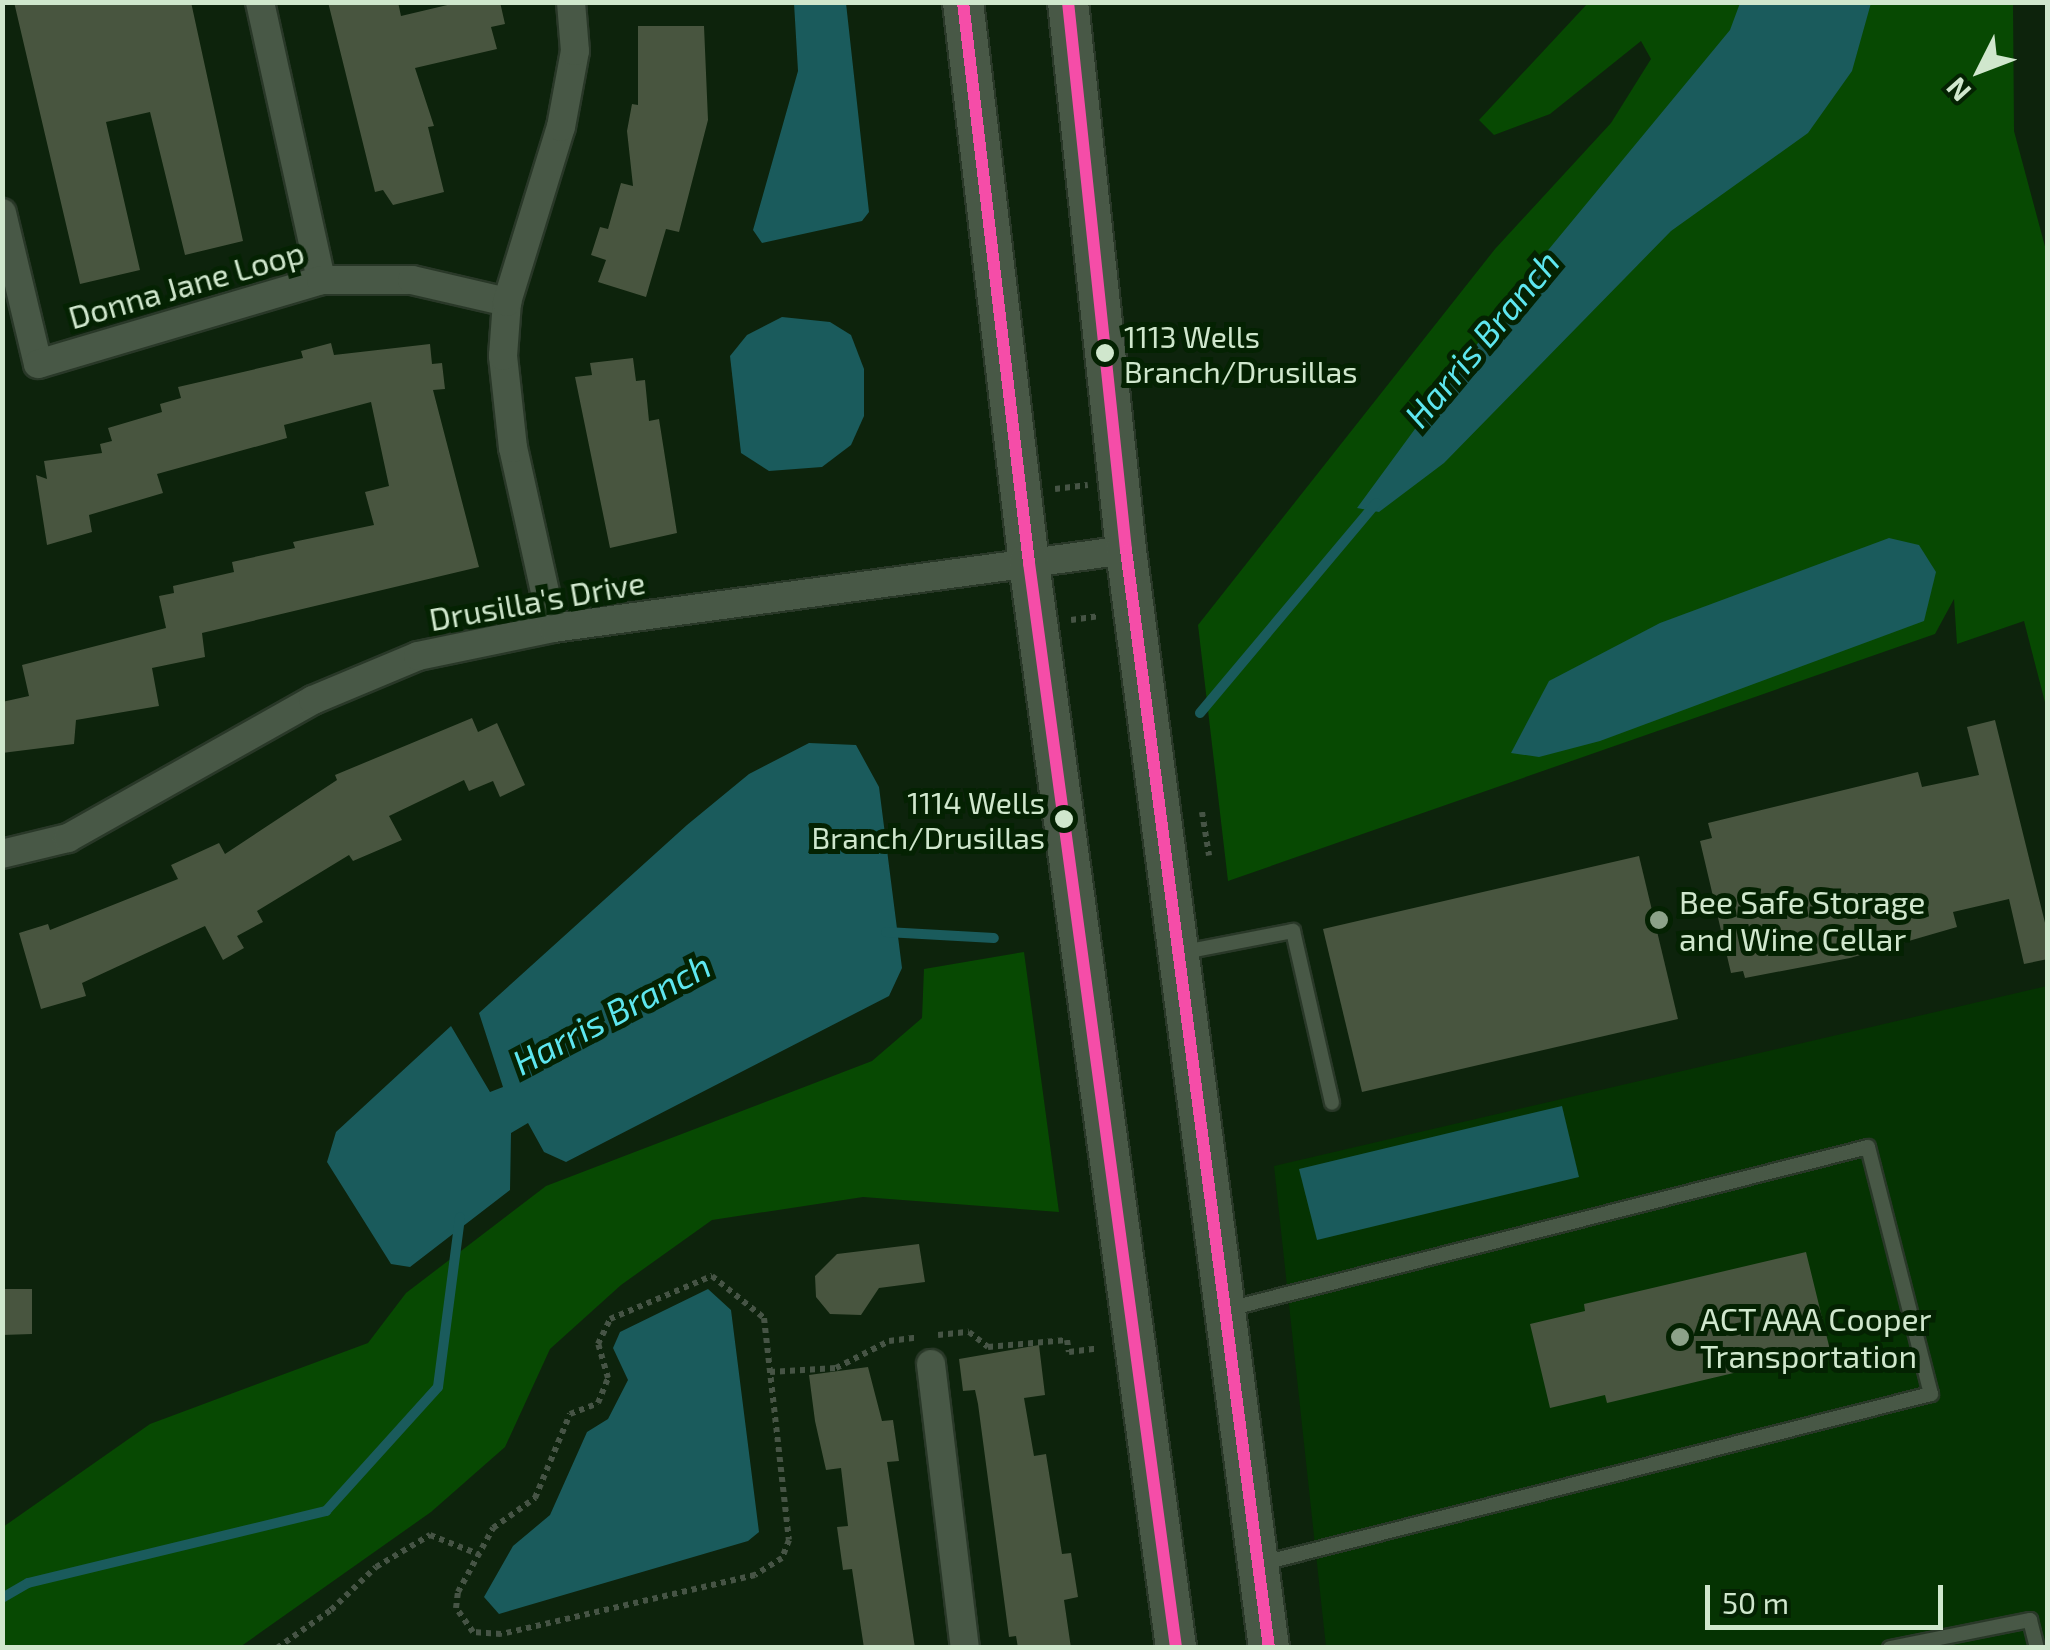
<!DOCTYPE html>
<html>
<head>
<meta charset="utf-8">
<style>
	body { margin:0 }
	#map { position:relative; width:2050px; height:1650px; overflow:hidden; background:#0d230c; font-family:"Exo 2",sans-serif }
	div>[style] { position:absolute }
	.built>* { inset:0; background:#053302 }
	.green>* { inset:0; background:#074902 }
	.water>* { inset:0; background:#1a5b5c }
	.stream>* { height:10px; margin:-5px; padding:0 5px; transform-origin:5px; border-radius:5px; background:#1a5b5c }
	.building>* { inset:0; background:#48553f }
	.path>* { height:6px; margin-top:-3px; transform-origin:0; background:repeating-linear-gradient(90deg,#465445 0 5px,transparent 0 10px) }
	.roads { filter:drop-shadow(2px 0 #293828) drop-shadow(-2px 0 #293828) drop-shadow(0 2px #293828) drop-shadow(0 -2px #293828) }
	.service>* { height:14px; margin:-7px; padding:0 7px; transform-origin:7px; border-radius:7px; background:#485846 }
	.minor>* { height:28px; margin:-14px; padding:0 14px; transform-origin:14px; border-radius:14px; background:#485846 }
	.secondary>* { height:40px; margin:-20px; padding:0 20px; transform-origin:20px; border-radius:20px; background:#485846 }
	.bus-1>* { height:12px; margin:-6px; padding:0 6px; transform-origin:6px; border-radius:6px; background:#f54da8 }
	.dots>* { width:28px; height:28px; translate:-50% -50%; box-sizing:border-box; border:5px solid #042202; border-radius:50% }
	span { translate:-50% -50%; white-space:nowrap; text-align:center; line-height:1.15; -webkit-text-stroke:10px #042202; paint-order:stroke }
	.bus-label { font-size:30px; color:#d0e7cd }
	.left { translate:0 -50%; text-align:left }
	.right { translate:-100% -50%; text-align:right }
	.street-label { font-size:32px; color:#d0e7cd }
	.poi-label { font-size:32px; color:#d0e7cd }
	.water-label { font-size:35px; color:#5ee6ef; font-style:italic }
	.frame { position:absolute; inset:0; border:5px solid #d0e7cd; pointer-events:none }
	.north { position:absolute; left:1930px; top:20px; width:100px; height:100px; -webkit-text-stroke:8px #042202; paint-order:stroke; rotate:228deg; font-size:28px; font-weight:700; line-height:40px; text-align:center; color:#d0e7cd }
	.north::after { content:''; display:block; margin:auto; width:35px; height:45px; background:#d0e7cd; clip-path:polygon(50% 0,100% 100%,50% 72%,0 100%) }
	.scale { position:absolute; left:1705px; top:1585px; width:238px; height:45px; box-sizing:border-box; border:5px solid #d0e7cd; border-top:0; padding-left:12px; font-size:30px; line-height:35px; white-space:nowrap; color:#d0e7cd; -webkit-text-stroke:8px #042202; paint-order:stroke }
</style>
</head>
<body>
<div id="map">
	<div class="built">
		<div style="clip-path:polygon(2047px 986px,2047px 1647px,1326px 1647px,1274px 1166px)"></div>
	</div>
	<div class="green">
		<div style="clip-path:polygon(1588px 3px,2013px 3px,2014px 131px,2047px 254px,2047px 710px,2024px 621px,1957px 644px,1954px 599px,1935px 634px,1228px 881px,1198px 625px,1495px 249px,1611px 123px,1651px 59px,1641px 41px,1550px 114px,1494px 135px,1479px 120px)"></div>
		<div style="clip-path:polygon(1024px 952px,1059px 1212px,863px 1197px,712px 1220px,621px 1285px,550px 1349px,505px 1447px,431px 1512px,240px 1647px,3px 1647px,3px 1527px,150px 1424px,368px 1343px,406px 1293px,546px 1186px,872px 1061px,922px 1018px,924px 969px)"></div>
	</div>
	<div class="water">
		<div style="clip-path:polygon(794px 3px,846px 3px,869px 212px,862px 221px,762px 243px,753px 230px,798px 71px)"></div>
		<div style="clip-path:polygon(1740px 3px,1871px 3px,1852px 71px,1808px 133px,1671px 231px,1444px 463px,1379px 512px,1357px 508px,1530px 272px,1730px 30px)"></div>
		<div style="clip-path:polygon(782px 317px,830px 322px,851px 335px,864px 369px,864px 416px,851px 445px,822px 467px,769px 471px,741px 453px,730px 356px,747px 335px)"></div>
		<div style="clip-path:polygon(1889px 538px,1919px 545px,1936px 572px,1924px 621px,1600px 741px,1539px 757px,1511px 753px,1549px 681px,1660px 623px)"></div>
		<div style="clip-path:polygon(809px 743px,856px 745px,879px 787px,902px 968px,889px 996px,566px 1162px,544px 1152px,528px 1123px,511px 1133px,510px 1190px,410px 1267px,391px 1264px,327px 1162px,336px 1132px,451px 1026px,490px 1092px,503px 1087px,479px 1013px,687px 825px,749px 774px)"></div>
		<div style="clip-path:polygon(1562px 1106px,1579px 1177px,1317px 1240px,1299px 1169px)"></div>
		<div style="clip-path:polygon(708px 1289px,731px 1310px,759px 1532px,748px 1541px,499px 1614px,484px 1597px,513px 1546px,550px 1515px,587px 1432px,608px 1419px,628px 1380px,613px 1348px,620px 1332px)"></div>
	</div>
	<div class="stream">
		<div style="left:1200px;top:713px;width:274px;rotate:-50deg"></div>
		<div style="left:886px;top:932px;width:108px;rotate:3.2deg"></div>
		<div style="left:2px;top:1598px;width:30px;rotate:-30deg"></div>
		<div style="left:28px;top:1583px;width:307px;rotate:-13.6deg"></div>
		<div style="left:326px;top:1511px;width:167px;rotate:-47.9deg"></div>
		<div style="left:438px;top:1387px;width:171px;rotate:-82.6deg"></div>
	</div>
	<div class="building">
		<div style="clip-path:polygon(14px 2px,191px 2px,243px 241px,185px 255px,150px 112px,106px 122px,140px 270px,80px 284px)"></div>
		<div style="clip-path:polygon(328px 2px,398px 2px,401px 16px,460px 2px,500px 2px,505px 24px,491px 27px,497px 49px,415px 68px,434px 126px,428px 127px,444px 192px,393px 205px,383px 190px,375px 192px)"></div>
		<div style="clip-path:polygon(638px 26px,704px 26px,708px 120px,679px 232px,666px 229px,646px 297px,598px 282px,606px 260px,591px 255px,600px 227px,608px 229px,621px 183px,633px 186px,627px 131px,632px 104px,638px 105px)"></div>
		<div style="clip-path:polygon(331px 343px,334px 355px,430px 344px,432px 364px,442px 363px,445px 389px,433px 390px,479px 567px,202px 633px,205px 657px,152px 668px,159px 706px,76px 720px,74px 744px,2px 753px,2px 702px,29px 696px,22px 665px,166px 628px,159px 596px,174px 593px,173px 586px,234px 572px,232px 562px,295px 548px,293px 542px,374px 525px,365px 492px,389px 486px,371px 402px,284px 425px,287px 438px,157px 474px,163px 493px,89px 515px,92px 532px,47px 545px,36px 475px,47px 479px,44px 461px,102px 453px,100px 444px,112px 441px,108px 428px,162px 412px,160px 404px,181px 398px,178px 387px,303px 358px,301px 351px)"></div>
		<div style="clip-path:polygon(633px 358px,636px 381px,645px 380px,649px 421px,659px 419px,677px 533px,610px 548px,575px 377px,592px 375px,590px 363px)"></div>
		<div style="clip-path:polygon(472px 718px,478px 732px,497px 723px,525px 785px,500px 797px,493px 781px,469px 791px,464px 780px,389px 816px,402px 840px,353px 861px,349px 855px,257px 911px,263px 922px,237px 936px,244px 948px,223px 960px,205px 926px,82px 983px,86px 996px,41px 1009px,19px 933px,48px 924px,50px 930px,178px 879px,171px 865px,219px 843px,225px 854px,337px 780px,335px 775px)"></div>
		<div style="clip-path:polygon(1995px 720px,2048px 935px,2048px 959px,2024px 964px,2009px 899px,1953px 912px,1957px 927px,1850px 958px,1745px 978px,1743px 971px,1731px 973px,1700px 841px,1712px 838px,1708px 823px,1918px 772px,1922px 787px,1979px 775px,1967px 727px)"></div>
		<div style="clip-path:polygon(1639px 856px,1678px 1019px,1362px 1092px,1323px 929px)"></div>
		<div style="clip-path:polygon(919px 1244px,925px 1282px,879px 1288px,861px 1315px,830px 1314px,816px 1297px,815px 1276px,837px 1254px)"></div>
		<div style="clip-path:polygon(1806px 1252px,1830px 1350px,1607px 1403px,1605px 1395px,1550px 1408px,1530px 1324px,1585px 1311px,1584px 1304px)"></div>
		<div style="clip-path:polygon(2px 1289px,32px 1289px,32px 1334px,2px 1335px)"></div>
		<div style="clip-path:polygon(1039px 1345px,1045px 1395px,1024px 1398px,1034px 1456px,1046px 1454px,1062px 1554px,1071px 1553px,1078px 1597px,1064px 1600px,1071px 1648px,1018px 1648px,1016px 1636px,1009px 1637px,978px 1404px,975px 1390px,963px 1391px,959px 1359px)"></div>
		<div style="clip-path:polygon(868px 1367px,882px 1421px,893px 1420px,899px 1461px,887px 1462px,915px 1648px,864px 1648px,852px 1569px,843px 1570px,837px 1527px,848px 1526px,841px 1468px,826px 1470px,815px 1421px,809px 1375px)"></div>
	</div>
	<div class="path">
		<div style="left:1055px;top:489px;width:33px;rotate:-7deg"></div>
		<div style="left:1071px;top:620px;width:29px;rotate:-8deg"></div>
		<div style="left:1202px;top:812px;width:44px;rotate:80.8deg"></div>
		<div style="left:712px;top:1276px;width:67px;rotate:38.9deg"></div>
		<div style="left:764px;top:1318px;width:223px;rotate:83.6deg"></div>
		<div style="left:789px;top:1540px;width:19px;rotate:111deg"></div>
		<div style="left:782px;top:1558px;width:32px;rotate:148deg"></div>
		<div style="left:755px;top:1575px;width:261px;rotate:166.9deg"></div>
		<div style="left:501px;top:1634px;width:28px;rotate:-176deg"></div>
		<div style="left:473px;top:1632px;width:29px;rotate:-125deg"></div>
		<div style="left:456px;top:1608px;width:16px;rotate:-83deg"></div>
		<div style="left:458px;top:1592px;width:73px;rotate:-61.3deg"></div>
		<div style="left:493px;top:1528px;width:52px;rotate:-35.5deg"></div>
		<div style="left:535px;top:1498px;width:91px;rotate:-67.4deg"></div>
		<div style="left:570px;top:1414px;width:30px;rotate:-21deg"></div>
		<div style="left:598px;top:1403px;width:27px;rotate:-68deg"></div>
		<div style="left:608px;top:1378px;width:35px;rotate:-106deg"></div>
		<div style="left:598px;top:1344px;width:28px;rotate:-64deg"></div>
		<div style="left:610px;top:1319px;width:111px;rotate:-22.9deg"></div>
		<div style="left:938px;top:1335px;width:31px;rotate:-6deg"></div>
		<div style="left:969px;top:1332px;width:24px;rotate:38deg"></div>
		<div style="left:988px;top:1347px;width:79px;rotate:-5.1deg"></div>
		<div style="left:1067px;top:1340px;width:12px;rotate:81deg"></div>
		<div style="left:1069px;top:1352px;width:26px;rotate:-7deg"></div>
		<div style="left:770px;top:1372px;width:66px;rotate:-3.5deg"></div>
		<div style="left:836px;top:1368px;width:59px;rotate:-27deg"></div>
		<div style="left:889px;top:1341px;width:26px;rotate:-7deg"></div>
		<div style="left:277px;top:1648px;width:66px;rotate:-35.1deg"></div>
		<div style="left:331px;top:1610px;width:62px;rotate:-43.7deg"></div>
		<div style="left:376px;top:1567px;width:63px;rotate:-30.7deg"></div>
		<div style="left:430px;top:1535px;width:52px;rotate:21.6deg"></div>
	</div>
	<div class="roads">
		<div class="service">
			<div style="left:1184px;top:952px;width:111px;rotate:-10.9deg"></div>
			<div style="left:1293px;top:931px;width:176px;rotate:77.2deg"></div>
			<div style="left:1228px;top:1309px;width:660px;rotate:-14.2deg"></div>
			<div style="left:1868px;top:1147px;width:255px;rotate:75.7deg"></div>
			<div style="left:1931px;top:1394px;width:693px;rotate:165.8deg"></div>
			<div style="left:1890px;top:1648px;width:143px;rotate:-11.3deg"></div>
			<div style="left:2030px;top:1620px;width:29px;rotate:76deg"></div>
		</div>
		<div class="minor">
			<div style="left:260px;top:2px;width:285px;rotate:77.6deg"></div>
			<div style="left:2px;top:213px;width:155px;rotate:76.6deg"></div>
			<div style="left:38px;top:364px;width:295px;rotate:-16.5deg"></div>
			<div style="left:321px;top:280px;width:91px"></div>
			<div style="left:412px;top:280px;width:98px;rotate:13deg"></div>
			<div style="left:553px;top:628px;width:184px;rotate:-102.5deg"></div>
			<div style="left:513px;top:448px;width:93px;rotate:-96.2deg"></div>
			<div style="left:503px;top:356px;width:54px;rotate:-85.8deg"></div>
			<div style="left:507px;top:302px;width:183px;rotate:-72.9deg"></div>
			<div style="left:561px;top:127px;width:77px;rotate:-79.6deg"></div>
			<div style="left:575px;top:51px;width:49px;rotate:-94.7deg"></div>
			<div style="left:2px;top:854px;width:68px;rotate:-13.6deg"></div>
			<div style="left:68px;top:838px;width:281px;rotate:-29.4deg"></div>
			<div style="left:313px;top:700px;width:114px;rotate:-22.7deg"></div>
			<div style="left:418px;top:656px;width:138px;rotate:-11.7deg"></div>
			<div style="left:553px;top:628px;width:578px;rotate:-7.75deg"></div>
			<div style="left:931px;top:1364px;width:286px;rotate:83.2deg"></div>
		</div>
		<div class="secondary">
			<div style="left:963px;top:2px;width:565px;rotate:83.29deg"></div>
			<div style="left:1029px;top:563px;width:1095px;rotate:82.28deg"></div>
			<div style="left:1068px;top:2px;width:551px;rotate:83.96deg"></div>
			<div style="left:1126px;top:550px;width:1107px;rotate:82.58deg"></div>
		</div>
	</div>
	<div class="bus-1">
		<div style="left:963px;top:2px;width:565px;rotate:83.29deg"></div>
		<div style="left:1029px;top:563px;width:1095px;rotate:82.28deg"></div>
		<div style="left:1068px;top:2px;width:551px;rotate:83.96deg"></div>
		<div style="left:1126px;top:550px;width:1107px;rotate:82.58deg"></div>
	</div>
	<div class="dots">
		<div style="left:1105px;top:353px;background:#d0e7cd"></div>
		<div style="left:1064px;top:819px;background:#d0e7cd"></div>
		<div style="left:1659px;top:920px;background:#8ca289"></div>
		<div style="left:1680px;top:1337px;background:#8ca289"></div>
	</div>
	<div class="bus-label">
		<span class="left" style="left:1124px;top:353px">1113 Wells<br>Branch/Drusillas</span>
		<span class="right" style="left:1045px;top:819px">1114 Wells<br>Branch/Drusillas</span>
	</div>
	<div class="street-label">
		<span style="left:186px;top:284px;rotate:-16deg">Donna Jane Loop</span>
		<span style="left:537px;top:600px;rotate:-10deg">Drusilla's Drive</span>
	</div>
	<div class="poi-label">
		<span class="left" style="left:1679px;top:920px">Bee Safe Storage<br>and Wine Cellar</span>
		<span class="left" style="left:1700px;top:1337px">ACT AAA Cooper<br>Transportation</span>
	</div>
	<div class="water-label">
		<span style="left:1481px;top:338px;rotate:-50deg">Harris Branch</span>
		<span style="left:611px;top:1013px;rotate:-28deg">Harris Branch</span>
	</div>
	<div class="frame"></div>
	<div class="north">N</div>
	<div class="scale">50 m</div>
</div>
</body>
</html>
